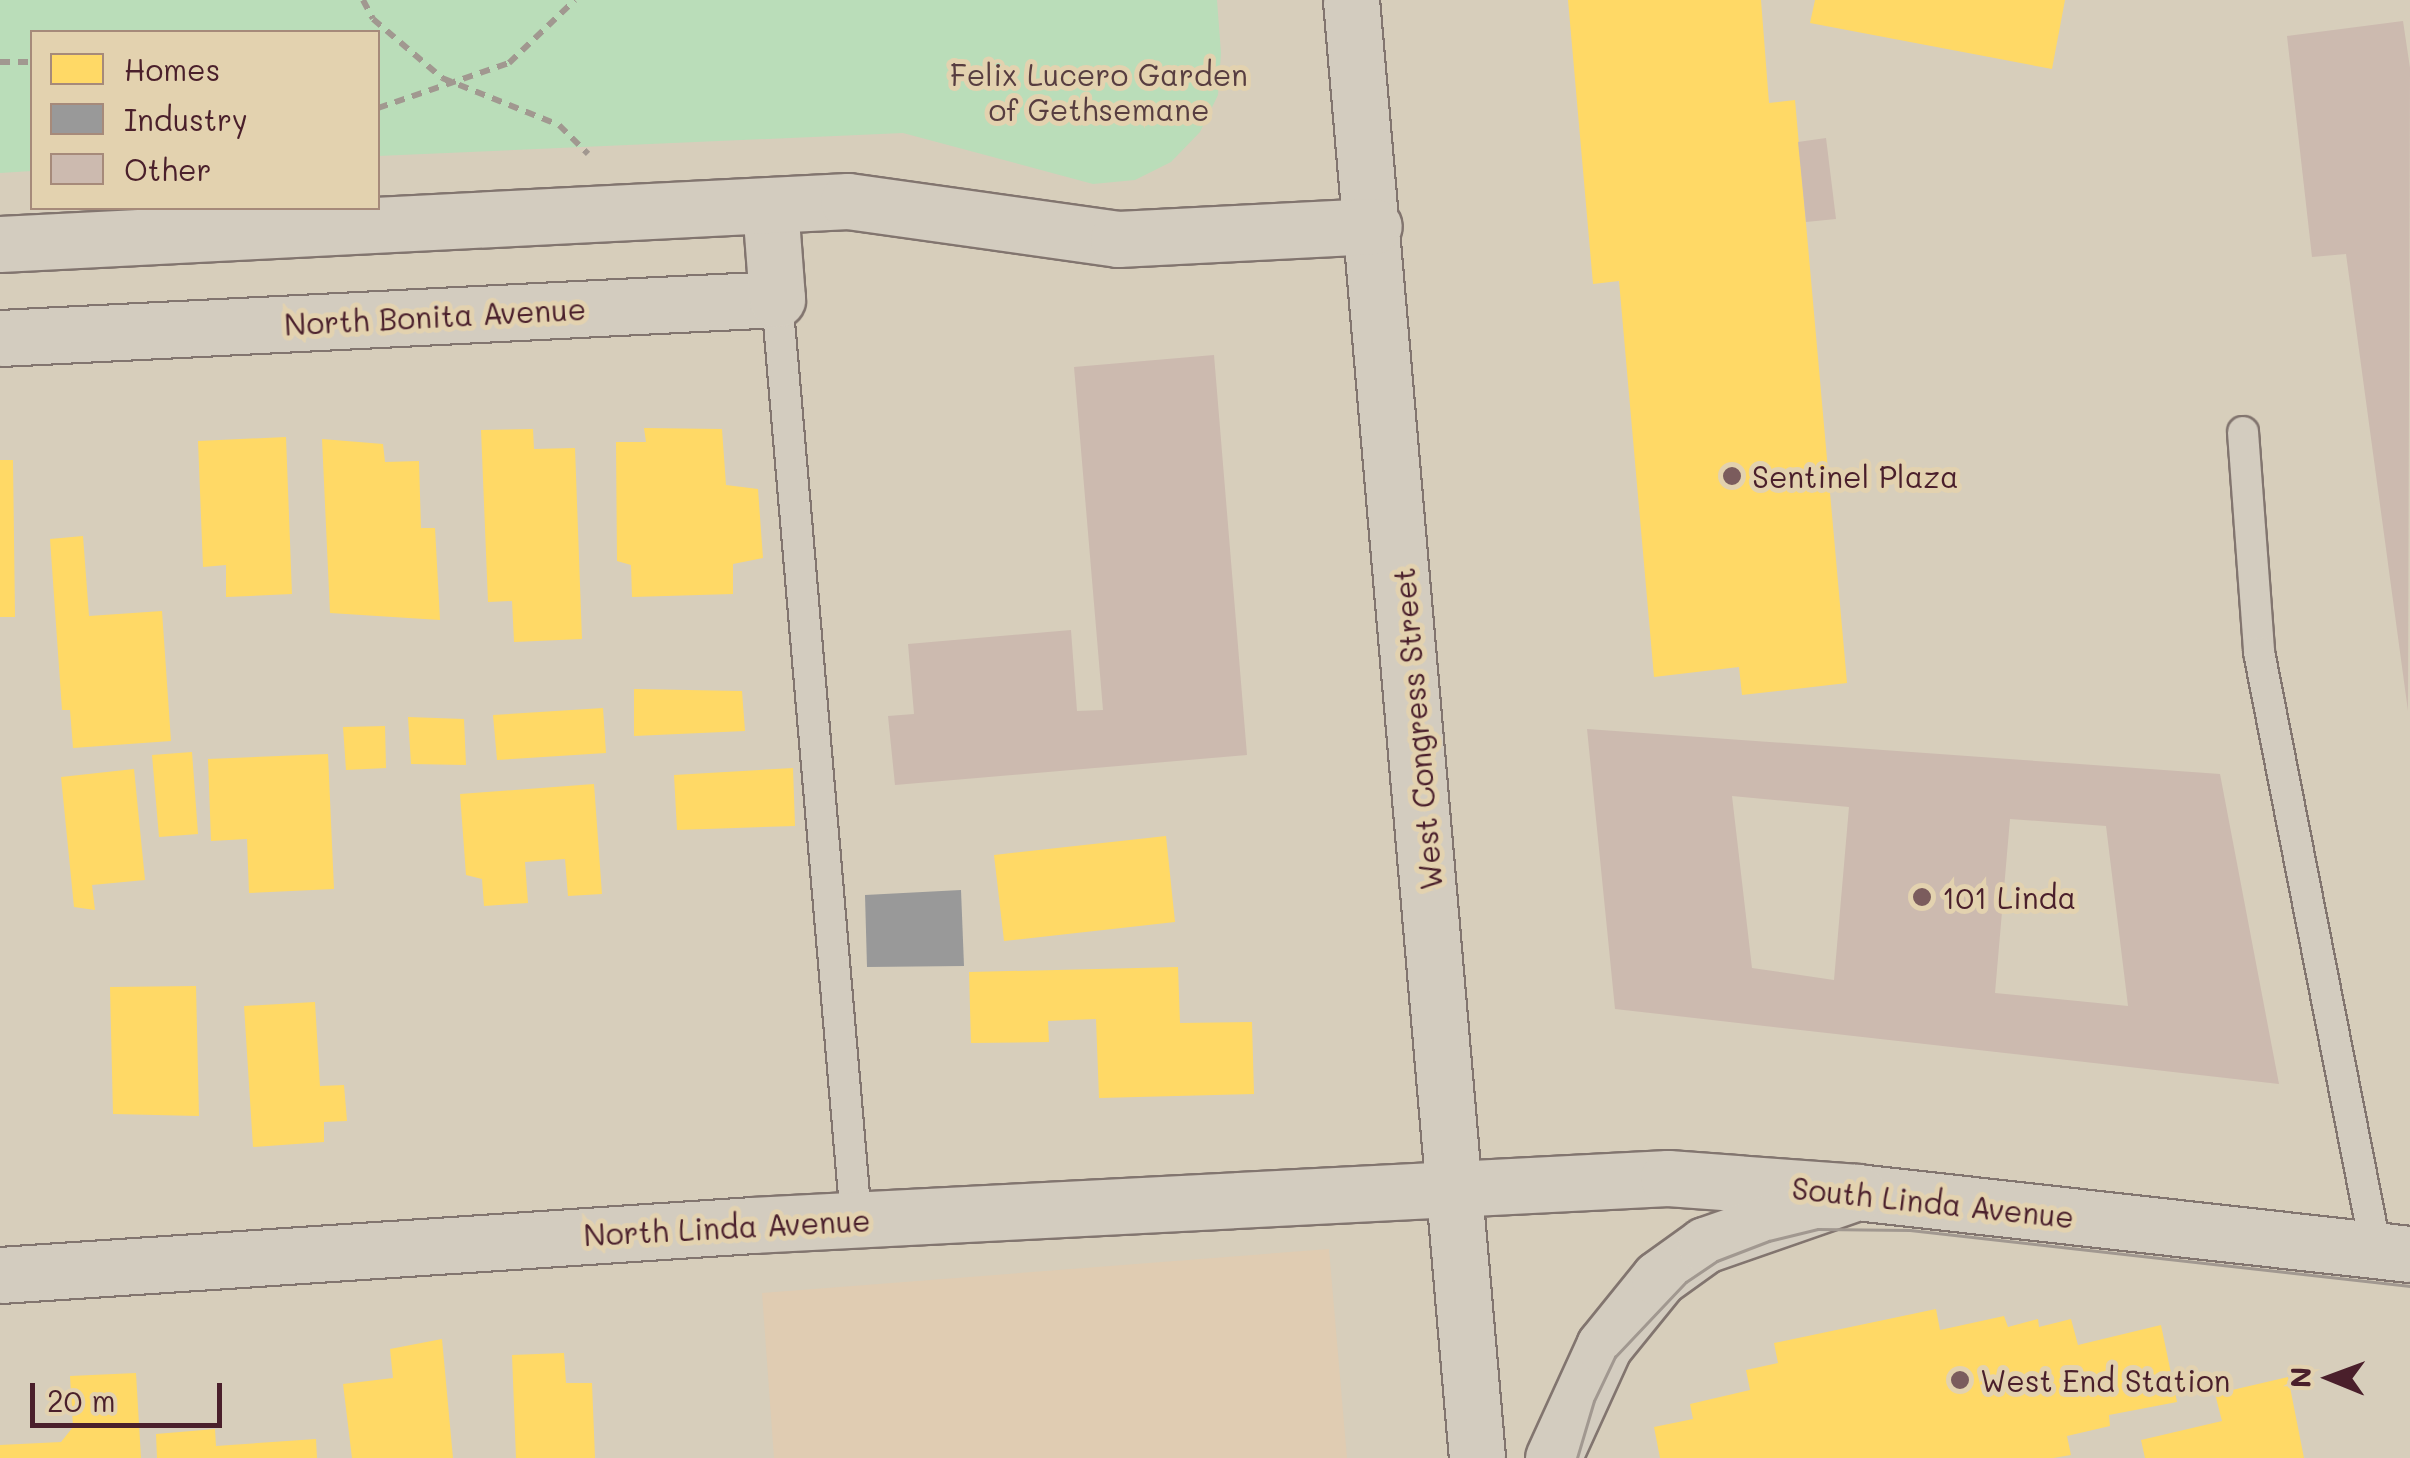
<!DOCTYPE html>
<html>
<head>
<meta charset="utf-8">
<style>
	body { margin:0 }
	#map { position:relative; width:2410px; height:1458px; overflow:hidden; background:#d7cebb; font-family:Mali,sans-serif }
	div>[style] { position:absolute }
	.built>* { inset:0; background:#e0ccb2 }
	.green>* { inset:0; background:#baddb9 }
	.homes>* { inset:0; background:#ffd966 }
	.industry>* { inset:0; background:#999 }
	.building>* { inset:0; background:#ccbaaf }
	.path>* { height:6px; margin-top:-3px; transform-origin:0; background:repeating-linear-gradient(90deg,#a19890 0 10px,transparent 0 18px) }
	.roads { filter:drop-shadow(2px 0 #82756f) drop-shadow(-2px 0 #82756f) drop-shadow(0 2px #82756f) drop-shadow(0 -2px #82756f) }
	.lane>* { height:30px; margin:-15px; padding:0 15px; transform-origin:15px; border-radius:15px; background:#d3ccbf }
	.street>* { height:55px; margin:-27.5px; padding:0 27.5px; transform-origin:27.5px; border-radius:27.5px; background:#d3ccbf }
	.secondary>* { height:55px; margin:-27.5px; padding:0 27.5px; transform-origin:27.5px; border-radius:27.5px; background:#d3ccbf }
	.tram>* { height:2.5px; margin:-1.25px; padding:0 1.25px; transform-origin:1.25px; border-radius:1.25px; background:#a19890 }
	.dots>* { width:28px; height:28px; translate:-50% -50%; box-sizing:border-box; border:5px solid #e3d2af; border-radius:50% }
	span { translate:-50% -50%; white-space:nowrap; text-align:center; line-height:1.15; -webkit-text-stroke:10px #e3d2af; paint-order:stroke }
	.park-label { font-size:30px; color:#573d40 }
	.street-label { font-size:30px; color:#4a1f2b }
	.poi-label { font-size:30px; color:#4a1f2b }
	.left { translate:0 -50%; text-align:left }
	.legend { position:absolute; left:30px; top:30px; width:350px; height:180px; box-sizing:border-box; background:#e3d2af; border:2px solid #a68a7a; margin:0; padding:12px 18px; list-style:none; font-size:30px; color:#4a1f2b }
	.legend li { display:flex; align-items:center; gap:20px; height:50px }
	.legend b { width:50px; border:2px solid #a68a7a }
	.north { position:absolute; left:2280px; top:1328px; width:100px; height:100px; -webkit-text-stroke:8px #e3d2af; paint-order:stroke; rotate:271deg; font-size:28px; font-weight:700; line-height:40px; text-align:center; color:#4a1f2b }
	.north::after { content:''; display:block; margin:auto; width:35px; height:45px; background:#4a1f2b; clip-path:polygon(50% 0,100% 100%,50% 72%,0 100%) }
	.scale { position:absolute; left:30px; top:1383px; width:192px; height:45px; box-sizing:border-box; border:5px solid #4a1f2b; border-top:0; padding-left:12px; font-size:30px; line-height:35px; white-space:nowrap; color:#4a1f2b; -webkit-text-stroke:8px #e3d2af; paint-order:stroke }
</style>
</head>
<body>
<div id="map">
	<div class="built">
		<div style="clip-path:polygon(1329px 1249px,1347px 1458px,774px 1458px,762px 1293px)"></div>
	</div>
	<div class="green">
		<div style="clip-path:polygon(0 0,1217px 0,1221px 53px,1218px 95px,1200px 132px,1171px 162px,1135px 180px,1093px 184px,903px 133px,378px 156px,378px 32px,32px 32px,32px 171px,0 173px)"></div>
	</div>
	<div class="homes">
		<div style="clip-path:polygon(1568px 0,1761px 0,1769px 103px,1795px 100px,1847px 683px,1742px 695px,1739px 667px,1654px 677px,1619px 281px,1593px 284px)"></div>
		<div style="clip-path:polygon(1815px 0,2065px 0,2052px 69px,1810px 23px)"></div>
		<div style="clip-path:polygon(644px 428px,722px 429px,726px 485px,758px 489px,763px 558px,733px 564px,733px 594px,632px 597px,631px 565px,617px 561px,616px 442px,646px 442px)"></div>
		<div style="clip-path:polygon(533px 429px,534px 449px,575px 448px,582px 639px,514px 642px,512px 601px,488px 602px,481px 430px)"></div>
		<div style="clip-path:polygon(286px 437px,292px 594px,226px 597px,226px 565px,203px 567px,198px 441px)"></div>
		<div style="clip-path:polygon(322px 439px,383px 444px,385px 462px,419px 461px,421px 528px,435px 528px,440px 620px,330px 613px)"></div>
		<div style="clip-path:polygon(0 460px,13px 460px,15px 617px,0 617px)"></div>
		<div style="clip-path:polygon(83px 536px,89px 616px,162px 611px,171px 741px,73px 748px,70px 710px,62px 710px,50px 539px)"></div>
		<div style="clip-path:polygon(634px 689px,742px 691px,745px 731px,634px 736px)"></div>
		<div style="clip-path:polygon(603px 708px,606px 753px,497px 760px,493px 715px)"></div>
		<div style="clip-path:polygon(408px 717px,464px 719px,466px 765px,411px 764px)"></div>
		<div style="clip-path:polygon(385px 726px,386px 768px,346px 770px,343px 727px)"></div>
		<div style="clip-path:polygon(192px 752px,198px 834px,159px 837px,152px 755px)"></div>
		<div style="clip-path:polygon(328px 754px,334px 889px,249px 893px,247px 839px,211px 841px,208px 759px)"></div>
		<div style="clip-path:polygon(793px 768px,795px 826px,677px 830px,674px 775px)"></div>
		<div style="clip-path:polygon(134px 769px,145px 880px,92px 885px,95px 910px,74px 907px,61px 777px)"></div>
		<div style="clip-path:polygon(594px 784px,602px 894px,568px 896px,565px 859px,525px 862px,528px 903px,484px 906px,482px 879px,466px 875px,460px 794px)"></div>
		<div style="clip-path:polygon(1166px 836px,1175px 922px,1004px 941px,994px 855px)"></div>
		<div style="clip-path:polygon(1178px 967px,1180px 1023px,1252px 1022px,1254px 1094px,1099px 1098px,1096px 1019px,1048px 1021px,1049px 1042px,971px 1043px,969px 972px)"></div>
		<div style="clip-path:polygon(196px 986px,199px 1116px,113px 1114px,110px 987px)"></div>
		<div style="clip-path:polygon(315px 1002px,320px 1086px,344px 1085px,347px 1121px,324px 1122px,324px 1142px,253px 1147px,244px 1006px)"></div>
		<div style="clip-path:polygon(1936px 1309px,1940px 1330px,2004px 1316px,2008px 1327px,2038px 1319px,2039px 1327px,2071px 1319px,2078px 1345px,2161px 1325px,2177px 1402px,2109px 1415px,2110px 1426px,2067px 1436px,2071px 1455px,2053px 1458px,1660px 1458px,1654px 1427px,1693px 1419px,1690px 1404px,1750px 1390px,1746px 1370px,1778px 1363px,1774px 1343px)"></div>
		<div style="clip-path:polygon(442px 1339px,453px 1458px,352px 1458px,343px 1384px,393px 1378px,390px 1349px)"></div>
		<div style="clip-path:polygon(564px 1353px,566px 1383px,592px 1383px,595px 1458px,516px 1458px,512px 1355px)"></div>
		<div style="clip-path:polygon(136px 1373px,141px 1458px,0 1458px,0 1445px,61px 1442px,73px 1427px,70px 1376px)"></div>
		<div style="clip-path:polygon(2288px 1377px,2304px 1458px,2145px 1458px,2141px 1440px,2222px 1421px,2215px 1394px)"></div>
		<div style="clip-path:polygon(215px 1429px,216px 1446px,316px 1439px,317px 1458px,157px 1458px,156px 1434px)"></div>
	</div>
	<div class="industry">
		<div style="clip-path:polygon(961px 890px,964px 966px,867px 967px,865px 895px)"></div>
	</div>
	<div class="building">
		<div style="clip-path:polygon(2403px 21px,2410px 68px,2408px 711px,2346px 254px,2312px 257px,2287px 36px)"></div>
		<div style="clip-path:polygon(1826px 138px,1836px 219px,1806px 222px,1798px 142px)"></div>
		<div style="clip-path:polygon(1214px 355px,1247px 755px,895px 785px,888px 716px,914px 714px,908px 644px,1071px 630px,1077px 711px,1103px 710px,1074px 367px)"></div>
		<div style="clip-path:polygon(evenodd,1587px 729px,2220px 774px,2279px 1084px,1615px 1009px,1587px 729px,1732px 796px,1849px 807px,1834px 980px,1752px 968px,1732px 796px,1587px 729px,2010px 819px,2106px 826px,2128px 1006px,1995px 993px,2010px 819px)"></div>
	</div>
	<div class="path">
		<div style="left:363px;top:0;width:21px;rotate:62deg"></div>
		<div style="left:373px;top:19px;width:91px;rotate:40.5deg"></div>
		<div style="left:442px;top:78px;width:126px;rotate:21.9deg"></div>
		<div style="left:559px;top:125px;width:41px;rotate:45deg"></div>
		<div style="left:0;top:62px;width:32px"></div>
		<div style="left:378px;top:108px;width:139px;rotate:-19deg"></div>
		<div style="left:509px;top:63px;width:91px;rotate:-43.7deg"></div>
	</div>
	<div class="roads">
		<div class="lane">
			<div style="left:777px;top:299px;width:923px;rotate:85.09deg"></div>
			<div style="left:2243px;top:432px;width:221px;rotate:85.8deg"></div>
			<div style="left:2259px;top:652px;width:609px;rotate:78.93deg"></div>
		</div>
		<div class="street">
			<div style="left:0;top:338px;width:778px;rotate:-2.87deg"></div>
			<div style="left:777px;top:299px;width:94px;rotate:-94.3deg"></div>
			<div style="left:0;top:1275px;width:754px;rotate:-3.8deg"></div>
			<div style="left:752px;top:1225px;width:917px;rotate:-2.94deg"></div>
			<div style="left:1668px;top:1178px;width:190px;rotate:4.2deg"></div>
			<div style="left:1857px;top:1192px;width:556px;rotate:6.4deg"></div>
		</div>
		<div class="secondary">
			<div style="left:1351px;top:0;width:1463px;rotate:85.06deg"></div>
			<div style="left:0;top:244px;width:849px;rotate:-2.9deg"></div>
			<div style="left:848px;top:201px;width:273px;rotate:8deg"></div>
			<div style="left:1118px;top:239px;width:256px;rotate:-2.9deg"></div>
			<div style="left:1553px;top:1458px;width:123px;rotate:-65.5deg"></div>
			<div style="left:1604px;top:1346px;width:87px;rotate:-51deg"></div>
			<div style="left:1659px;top:1278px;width:57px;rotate:-35.7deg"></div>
			<div style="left:1705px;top:1245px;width:161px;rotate:-19.2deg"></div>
		</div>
	</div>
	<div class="tram">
		<div style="left:1577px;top:1458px;width:59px;rotate:-73.4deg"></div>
		<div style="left:1594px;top:1401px;width:49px;rotate:-64.5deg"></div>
		<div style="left:1615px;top:1357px;width:103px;rotate:-46.6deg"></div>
		<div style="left:1686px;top:1282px;width:37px;rotate:-34deg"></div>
		<div style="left:1717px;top:1261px;width:56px;rotate:-21deg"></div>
		<div style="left:1769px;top:1241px;width:50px;rotate:-13.8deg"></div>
		<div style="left:1818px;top:1229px;width:92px;rotate:0.6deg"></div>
		<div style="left:1910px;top:1230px;width:503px;rotate:6.39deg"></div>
	</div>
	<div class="dots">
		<div style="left:1732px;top:476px;background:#7b5c5d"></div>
		<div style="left:1922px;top:897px;background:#7b5c5d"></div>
		<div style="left:1960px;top:1380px;background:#7b5c5d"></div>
	</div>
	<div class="park-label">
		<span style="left:1099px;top:91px">Felix Lucero Garden<br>of Gethsemane</span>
	</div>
	<div class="street-label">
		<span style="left:435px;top:316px;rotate:-3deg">North Bonita Avenue</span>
		<span style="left:1417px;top:729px;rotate:-95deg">West Congress Street</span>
		<span style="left:1933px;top:1202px;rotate:6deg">South Linda Avenue</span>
		<span style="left:727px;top:1227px;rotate:-3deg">North Linda Avenue</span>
	</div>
	<div class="poi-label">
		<span class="left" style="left:1752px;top:476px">Sentinel Plaza</span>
		<span class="left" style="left:1942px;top:897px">101 Linda</span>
		<span class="left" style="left:1980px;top:1380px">West End Station</span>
	</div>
	<ul class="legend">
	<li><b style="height:28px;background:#ffd966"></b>Homes</li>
	<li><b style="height:28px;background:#999"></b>Industry</li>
	<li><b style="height:28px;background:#ccbaaf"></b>Other</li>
	</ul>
	<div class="north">N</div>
	<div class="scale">20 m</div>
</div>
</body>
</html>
